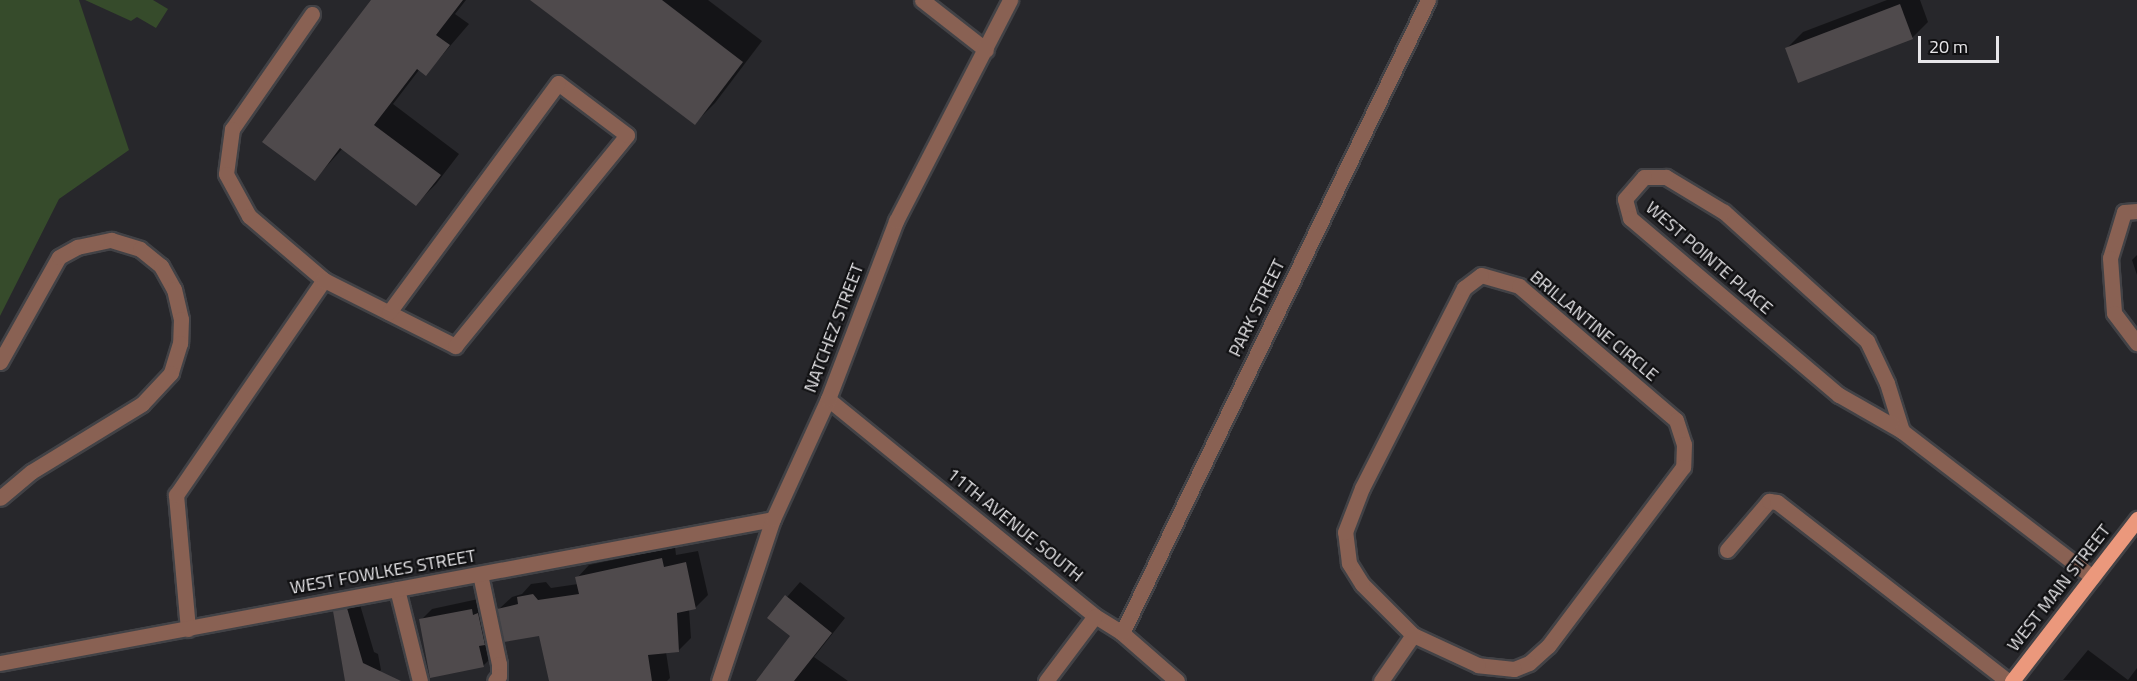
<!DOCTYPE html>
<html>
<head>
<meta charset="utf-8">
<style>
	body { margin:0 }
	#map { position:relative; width:2137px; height:681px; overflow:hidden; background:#27272b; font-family:"Titillium Web",sans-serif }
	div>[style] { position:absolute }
	.green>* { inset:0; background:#364b2b }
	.shadow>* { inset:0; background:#0007 }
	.building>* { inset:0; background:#4f4a4c }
	.roads { filter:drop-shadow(2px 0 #424246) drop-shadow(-2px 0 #424246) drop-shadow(0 2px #424246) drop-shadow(0 -2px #424246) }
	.minor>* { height:15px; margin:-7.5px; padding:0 7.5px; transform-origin:7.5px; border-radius:7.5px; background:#896153 }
	.major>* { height:15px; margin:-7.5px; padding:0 7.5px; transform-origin:7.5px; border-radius:7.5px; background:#eb987c }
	span { translate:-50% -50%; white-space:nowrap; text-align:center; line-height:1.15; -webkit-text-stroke:4.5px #101012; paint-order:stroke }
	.street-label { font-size:18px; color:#e7e6e9 }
	.scale { position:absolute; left:1918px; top:36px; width:81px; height:27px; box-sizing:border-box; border:3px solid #e7e6e9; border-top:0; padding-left:8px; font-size:18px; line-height:21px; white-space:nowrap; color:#e7e6e9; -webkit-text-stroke:4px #101012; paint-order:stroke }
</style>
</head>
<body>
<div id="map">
	<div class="green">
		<div style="clip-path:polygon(0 0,79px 0,129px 150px,59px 199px,0 316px)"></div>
		<div style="clip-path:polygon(85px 0,153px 0,168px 9px,156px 28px,137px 17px,131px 21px)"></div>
	</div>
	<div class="shadow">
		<div style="clip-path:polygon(373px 0,466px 0,455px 14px,469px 24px,426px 74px,419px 70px,393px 104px,459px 154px,436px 184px,416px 204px,343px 148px,315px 179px)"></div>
		<div style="clip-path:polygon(533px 0,708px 0,762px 41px,715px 103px,695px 123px)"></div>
		<div style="clip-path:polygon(1887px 0,1920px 0,1928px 22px,1912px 38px,1787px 48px,1803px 32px)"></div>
		<div style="clip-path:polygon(2137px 255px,2137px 275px,2132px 260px)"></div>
		<div style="clip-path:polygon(675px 547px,676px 555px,698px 551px,708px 595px,695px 608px,689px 609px,691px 638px,678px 651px,666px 652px,670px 678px,667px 681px,591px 681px,540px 634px,499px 609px,512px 597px,522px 594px,531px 584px,546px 582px,551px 588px,578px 584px,577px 578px,589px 565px)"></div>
		<div style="clip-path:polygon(800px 582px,845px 618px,814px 657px,848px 681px,758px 681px,792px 636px,769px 618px)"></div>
		<div style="clip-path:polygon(358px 598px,374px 652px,378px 654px,381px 670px,370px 681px,346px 681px,335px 611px,346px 600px)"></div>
		<div style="clip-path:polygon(483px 598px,494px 655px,483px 666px,421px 620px,432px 609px)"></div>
		<div style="clip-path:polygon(2088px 650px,2128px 680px,2137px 668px,2137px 681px,2063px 680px)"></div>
	</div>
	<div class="building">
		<div style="clip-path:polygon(371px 0,463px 0,436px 35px,450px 45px,426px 76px,417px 69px,374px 125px,441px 175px,416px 206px,340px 148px,315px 181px,262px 142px)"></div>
		<div style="clip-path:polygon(530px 0,662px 0,743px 62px,695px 125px)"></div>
		<div style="clip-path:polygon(1900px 4px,1913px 39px,1798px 83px,1785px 48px)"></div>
		<div style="clip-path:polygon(662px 558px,664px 567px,686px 562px,696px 609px,677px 613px,679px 652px,648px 655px,652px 681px,549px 681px,539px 636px,504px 642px,497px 609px,518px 604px,517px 597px,533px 594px,538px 600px,579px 594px,575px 577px)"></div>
		<div style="clip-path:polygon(785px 595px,832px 633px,794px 681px,756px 681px,790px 636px,767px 618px)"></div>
		<div style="clip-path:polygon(347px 608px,363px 663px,401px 681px,345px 681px,333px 611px)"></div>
		<div style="clip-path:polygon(472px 609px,473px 615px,478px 613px,485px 645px,479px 646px,484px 667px,430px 678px,419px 619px)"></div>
	</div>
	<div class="roads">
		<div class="minor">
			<div style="left:922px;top:0;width:81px;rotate:38deg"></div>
			<div style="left:312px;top:14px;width:140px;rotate:124.8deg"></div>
			<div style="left:232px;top:129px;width:45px;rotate:97.6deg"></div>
			<div style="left:226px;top:174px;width:48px;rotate:61.3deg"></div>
			<div style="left:249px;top:216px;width:99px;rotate:40.5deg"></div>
			<div style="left:2137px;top:211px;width:13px;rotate:176deg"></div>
			<div style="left:2124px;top:212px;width:48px;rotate:106.9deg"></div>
			<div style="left:2110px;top:258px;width:55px;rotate:85.8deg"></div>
			<div style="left:2114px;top:313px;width:38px;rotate:53deg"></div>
			<div style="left:1481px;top:275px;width:40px;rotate:16deg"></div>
			<div style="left:1519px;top:286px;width:206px;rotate:40.5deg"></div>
			<div style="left:1676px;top:420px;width:25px;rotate:72deg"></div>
			<div style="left:1684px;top:444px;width:23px;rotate:92deg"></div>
			<div style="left:1683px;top:467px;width:224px;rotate:127deg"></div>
			<div style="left:1548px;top:646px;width:25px;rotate:138deg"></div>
			<div style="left:1529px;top:663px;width:16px;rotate:158deg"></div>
			<div style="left:1514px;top:669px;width:36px;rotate:-174deg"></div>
			<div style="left:1478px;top:665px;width:72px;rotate:-155.2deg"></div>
			<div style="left:1413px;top:635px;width:72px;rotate:-135deg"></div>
			<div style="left:1362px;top:584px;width:25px;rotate:-122deg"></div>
			<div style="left:1349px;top:563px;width:31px;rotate:-97deg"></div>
			<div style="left:1345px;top:532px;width:47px;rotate:-68.9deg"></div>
			<div style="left:1362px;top:488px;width:225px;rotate:-63deg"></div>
			<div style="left:1464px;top:288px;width:21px;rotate:-37deg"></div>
			<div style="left:0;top:362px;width:120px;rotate:-60.7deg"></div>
			<div style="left:59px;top:257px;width:21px;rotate:-29deg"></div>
			<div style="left:77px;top:247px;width:35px;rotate:-12deg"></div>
			<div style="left:111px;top:240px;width:30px;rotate:17deg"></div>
			<div style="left:140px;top:249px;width:27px;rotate:39deg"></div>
			<div style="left:161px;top:266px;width:26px;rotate:61deg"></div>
			<div style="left:174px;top:289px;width:31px;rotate:77deg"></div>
			<div style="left:181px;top:319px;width:24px;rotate:92deg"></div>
			<div style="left:180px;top:343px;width:31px;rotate:107deg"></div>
			<div style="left:171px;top:373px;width:42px;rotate:133.1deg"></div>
			<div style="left:142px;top:404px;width:130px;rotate:148.5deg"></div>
			<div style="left:31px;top:472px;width:40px;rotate:140deg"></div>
			<div style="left:828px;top:399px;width:344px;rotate:39.1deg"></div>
			<div style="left:1095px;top:616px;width:32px;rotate:32deg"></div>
			<div style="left:1122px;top:633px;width:73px;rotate:41.1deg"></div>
			<div style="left:1902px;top:431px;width:50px;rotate:-107.4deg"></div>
			<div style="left:1887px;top:383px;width:47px;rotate:-115.5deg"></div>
			<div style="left:1867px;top:341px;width:193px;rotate:-137.9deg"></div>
			<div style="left:1724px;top:212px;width:68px;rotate:-148.9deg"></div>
			<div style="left:1666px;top:177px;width:22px;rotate:180deg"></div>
			<div style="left:1644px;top:177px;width:29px;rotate:131deg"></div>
			<div style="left:1625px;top:199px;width:20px;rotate:75deg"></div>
			<div style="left:1630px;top:218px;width:274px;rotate:40.3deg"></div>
			<div style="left:1839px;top:395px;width:73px;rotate:29.7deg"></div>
			<div style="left:1902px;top:431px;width:240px;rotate:37.5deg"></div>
			<div style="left:1727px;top:550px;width:65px;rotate:-49.4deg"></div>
			<div style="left:1769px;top:501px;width:8px;rotate:7deg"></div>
			<div style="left:1777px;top:502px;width:292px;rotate:37.8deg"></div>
			<div style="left:480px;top:574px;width:92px;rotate:78.1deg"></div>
			<div style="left:499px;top:664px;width:12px;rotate:90deg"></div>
			<div style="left:499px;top:676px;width:6px;rotate:129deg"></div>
			<div style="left:397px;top:589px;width:95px;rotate:76deg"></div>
			<div style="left:188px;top:629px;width:135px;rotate:-95.1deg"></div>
			<div style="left:176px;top:495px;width:261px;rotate:-55.5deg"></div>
			<div style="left:324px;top:280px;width:147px;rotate:26.7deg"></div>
			<div style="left:455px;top:346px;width:272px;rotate:-50.8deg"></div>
			<div style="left:627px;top:135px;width:86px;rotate:-143deg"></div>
			<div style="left:558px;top:83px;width:285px;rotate:126.4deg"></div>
			<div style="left:1122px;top:633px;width:703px;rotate:-64.2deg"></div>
			<div style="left:0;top:663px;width:786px;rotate:-10.55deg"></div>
			<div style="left:719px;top:681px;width:171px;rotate:-71.6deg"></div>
			<div style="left:773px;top:519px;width:132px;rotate:-65.4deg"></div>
			<div style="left:828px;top:399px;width:191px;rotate:-69.1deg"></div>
			<div style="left:896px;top:221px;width:249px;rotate:-62.7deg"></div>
			<div style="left:1046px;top:681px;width:81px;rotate:-53deg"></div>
			<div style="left:1381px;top:681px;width:56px;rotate:-55.2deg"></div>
		</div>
		<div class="major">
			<div style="left:2012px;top:681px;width:205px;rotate:-52.3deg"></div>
		</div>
	</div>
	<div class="street-label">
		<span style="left:1709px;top:258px;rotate:41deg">WEST POINTE PLACE</span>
		<span style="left:1257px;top:308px;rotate:-64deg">PARK STREET</span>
		<span style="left:1594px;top:326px;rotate:40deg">BRILLANTINE CIRCLE</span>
		<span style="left:834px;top:328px;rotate:-69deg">NATCHEZ STREET</span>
		<span style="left:1015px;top:525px;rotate:39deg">11TH AVENUE SOUTH</span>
		<span style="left:383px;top:572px;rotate:-10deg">WEST FOWLKES STREET</span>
		<span style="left:2059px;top:588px;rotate:-52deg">WEST MAIN STREET</span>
	</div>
	<div class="scale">20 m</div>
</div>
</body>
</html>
